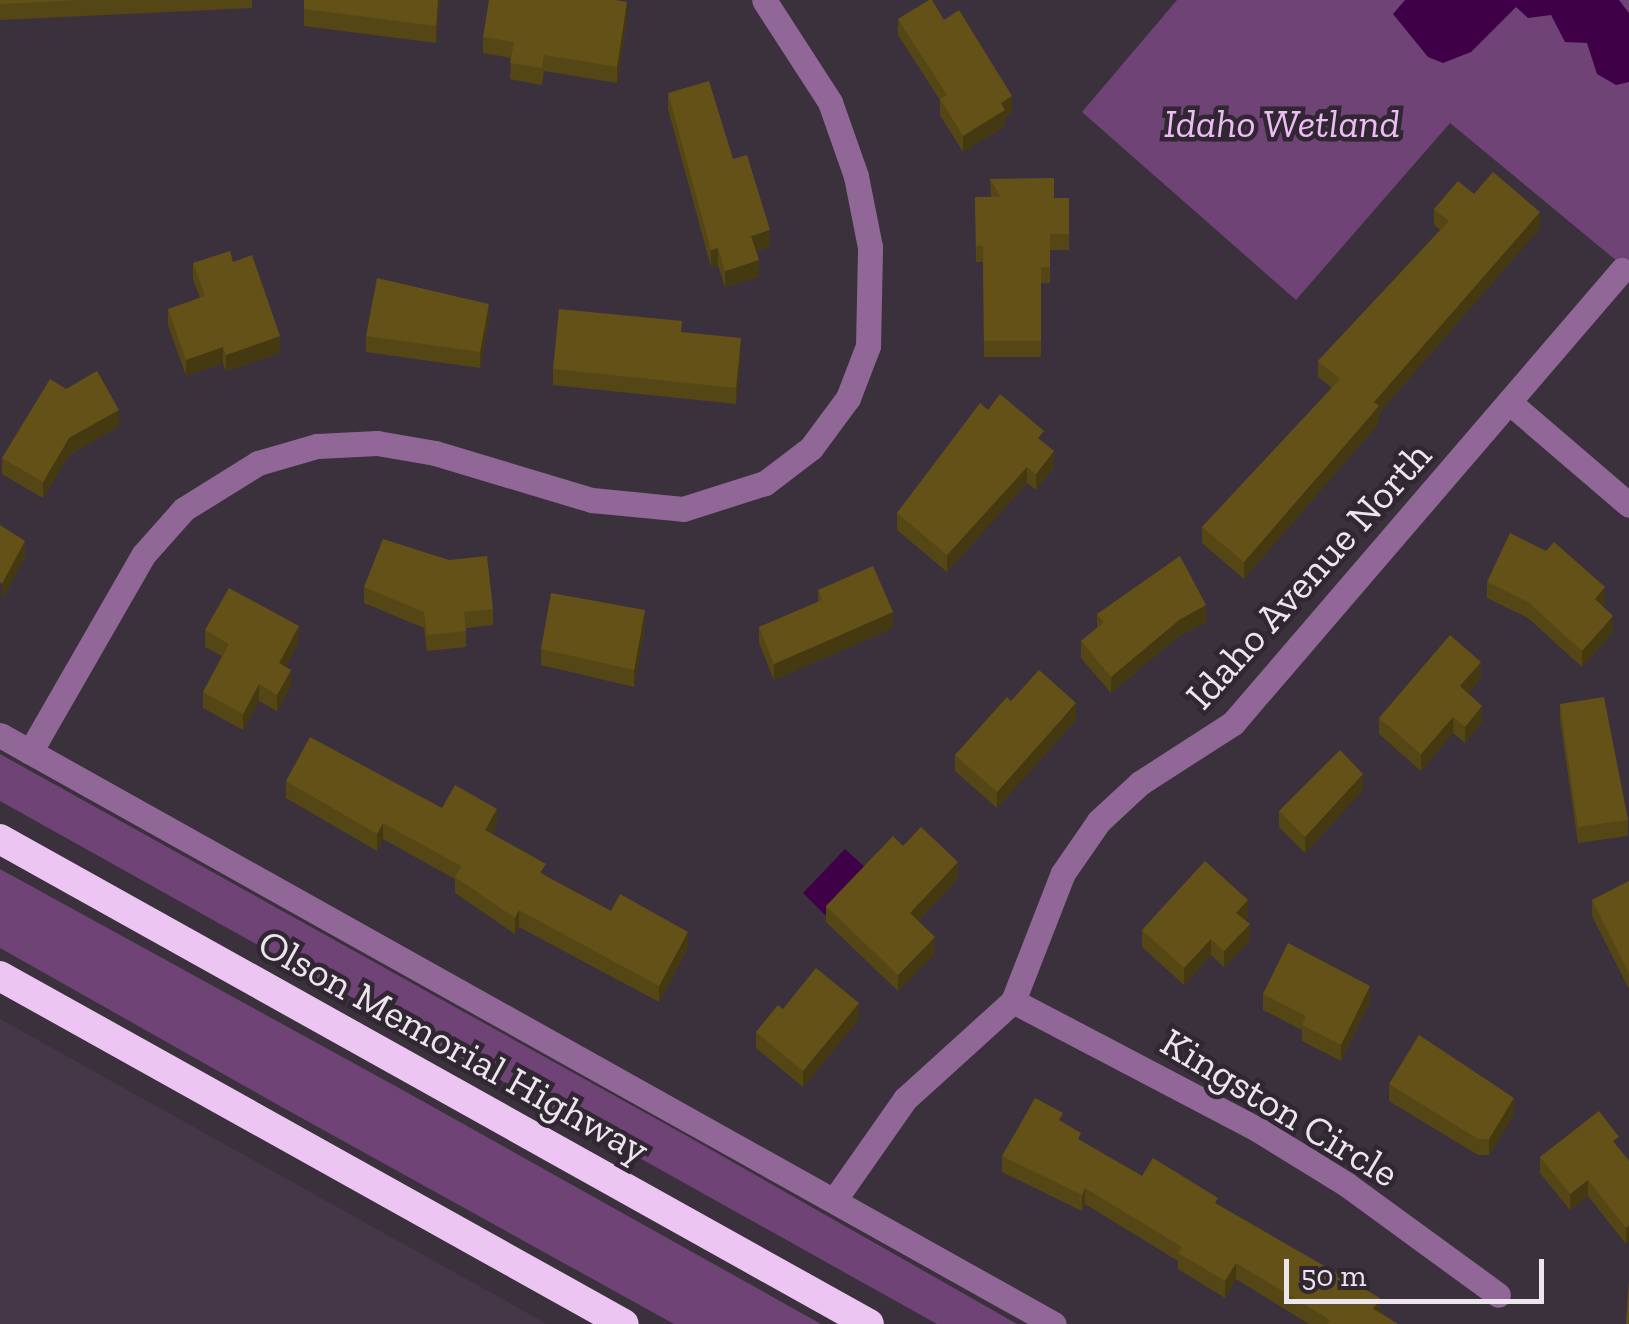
<!DOCTYPE html>
<html>
<head>
<meta charset="utf-8">
<style>
	body { margin:0 }
	#map { position:relative; width:1629px; height:1324px; overflow:hidden; background:#3b313d; font-family:"Zilla Slab",serif }
	div>[style] { position:absolute }
	.built>* { inset:0; background:#463748 }
	.green>* { inset:0; background:#6f4376 }
	.water>* { inset:0; background:#3f0048 }
	.minor>* { height:25px; margin:-12.5px; padding:0 12.5px; transform-origin:12.5px; border-radius:12.5px; background:#906796 }
	.highway>* { height:30px; margin:-15px; padding:0 15px; transform-origin:15px; border-radius:15px; background:#edc5f3 }
	.wall>* { inset:0; background:#554615 }
	.shaded-wall>* { inset:0; background:#453911 }
	.building>* { inset:0; background:#635118 }
	span { translate:-50% -50%; white-space:nowrap; text-align:center; line-height:1.15; -webkit-text-stroke:9px #312732; paint-order:stroke }
	.park-label { font-size:40px; color:#eebcf5; font-style:italic }
	.street-label { font-size:40px; color:#ece5ed }
	.scale { position:absolute; left:1284px; top:1259px; width:260px; height:45px; box-sizing:border-box; border:5px solid #ece5ed; border-top:0; padding-left:12px; font-size:30px; line-height:35px; white-space:nowrap; color:#ece5ed; -webkit-text-stroke:8px #312732; paint-order:stroke }
</style>
</head>
<body>
<div id="map">
	<div class="built">
		<div style="clip-path:polygon(0 1019px,547px 1324px,0 1324px)"></div>
	</div>
	<div class="green">
		<div style="clip-path:polygon(1177px 0,1629px 0,1629px 271px,1450px 123px,1296px 300px,1082px 112px)"></div>
		<div style="clip-path:polygon(0 754px,687px 1136px,1017px 1324px,937px 1324px,0 801px)"></div>
		<div style="clip-path:polygon(0 869px,408px 1093px,821px 1324px,674px 1324px,280px 1106px,0 948px)"></div>
	</div>
	<div class="water">
		<div style="clip-path:polygon(1405px 0,1619px 0,1629px 13px,1629px 82px,1616px 85px,1597px 74px,1587px 43px,1565px 42px,1551px 15px,1528px 18px,1516px 7px,1471px 52px,1443px 63px,1428px 57px,1393px 14px)"></div>
		<div style="clip-path:polygon(845px 849px,868px 870px,825px 915px,803px 893px)"></div>
	</div>
	<div class="minor">
		<div style="left:1509px;top:402px;width:158px;rotate:40.6deg"></div>
		<div style="left:0;top:735px;width:1207px;rotate:29.2deg"></div>
		<div style="left:30px;top:752px;width:228px;rotate:-60.1deg"></div>
		<div style="left:144px;top:554px;width:60px;rotate:-48.4deg"></div>
		<div style="left:184px;top:509px;width:87px;rotate:-31.9deg"></div>
		<div style="left:258px;top:463px;width:61px;rotate:-16.1deg"></div>
		<div style="left:317px;top:446px;width:60px;rotate:-2.9deg"></div>
		<div style="left:377px;top:443px;width:59px;rotate:9.8deg"></div>
		<div style="left:435px;top:453px;width:164px;rotate:16.7deg"></div>
		<div style="left:592px;top:500px;width:91px;rotate:5.6deg"></div>
		<div style="left:683px;top:509px;width:86px;rotate:-17.6deg"></div>
		<div style="left:765px;top:483px;width:58px;rotate:-37.3deg"></div>
		<div style="left:811px;top:448px;width:62px;rotate:-53.5deg"></div>
		<div style="left:848px;top:398px;width:56px;rotate:-69deg"></div>
		<div style="left:868px;top:346px;width:99px;rotate:-88.8deg"></div>
		<div style="left:870px;top:247px;width:72px;rotate:-101.2deg"></div>
		<div style="left:856px;top:176px;width:78px;rotate:-109.4deg"></div>
		<div style="left:830px;top:102px;width:121px;rotate:-122.9deg"></div>
		<div style="left:1013px;top:1001px;width:276px;rotate:27.7deg"></div>
		<div style="left:1257px;top:1129px;width:105px;rotate:31.7deg"></div>
		<div style="left:1346px;top:1184px;width:188px;rotate:36.1deg"></div>
		<div style="left:835px;top:1199px;width:122px;rotate:-55deg"></div>
		<div style="left:905px;top:1099px;width:146px;rotate:-42.2deg"></div>
		<div style="left:1013px;top:1001px;width:137px;rotate:-68.7deg"></div>
		<div style="left:1063px;top:873px;width:63px;rotate:-55.3deg"></div>
		<div style="left:1099px;top:821px;width:56px;rotate:-42.8deg"></div>
		<div style="left:1140px;top:783px;width:111px;rotate:-32.8deg"></div>
		<div style="left:1233px;top:723px;width:597px;rotate:-49.35deg"></div>
	</div>
	<div class="highway">
		<div style="left:0;top:839px;width:995px;rotate:29.17deg"></div>
		<div style="left:0;top:976px;width:714px;rotate:29.15deg"></div>
	</div>
	<div class="wall">
		<div style="clip-path:polygon(0 0,252px 0,252px 8px,0 20px)"></div>
		<div style="clip-path:polygon(440px 0,436px 43px,304px 26px,304px 9px)"></div>
		<div style="clip-path:polygon(627px 18px,617px 83px,544px 71px,542px 85px,510px 79px,511px 58px,483px 53px,483px 37px)"></div>
		<div style="clip-path:polygon(898px 19px,944px 20px,1012px 113px,1005px 116px,1005px 126px,963px 152px,940px 115px,940px 100px,898px 35px)"></div>
		<div style="clip-path:polygon(668px 93px,733px 159px,770px 246px,756px 251px,759px 277px,725px 287px,718px 265px,711px 267px,668px 109px)"></div>
		<div style="clip-path:polygon(990px 179px,1054px 198px,1069px 198px,1069px 250px,1050px 250px,1050px 283px,1041px 283px,1041px 357px,984px 357px,983px 262px,976px 262px,975px 197px,991px 197px)"></div>
		<div style="clip-path:polygon(1474px 194px,1540px 228px,1379px 413px,1379px 423px,1244px 579px,1202px 543px,1202px 527px,1332px 388px,1318px 377px,1318px 361px,1440px 230px,1434px 225px,1434px 209px)"></div>
		<div style="clip-path:polygon(233px 262px,280px 353px,226px 371px,223px 363px,186px 376px,168px 325px,168px 309px,200px 298px,193px 280px,193px 263px)"></div>
		<div style="clip-path:polygon(489px 320px,480px 368px,366px 352px,366px 336px)"></div>
		<div style="clip-path:polygon(741px 355px,736px 404px,553px 385px,553px 369px)"></div>
		<div style="clip-path:polygon(988px 410px,1044px 443px,1054px 467px,1036px 490px,1027px 483px,947px 572px,897px 530px,897px 513px)"></div>
		<div style="clip-path:polygon(119px 426px,69px 455px,43px 498px,2px 474px,2px 458px)"></div>
		<div style="clip-path:polygon(1487px 582px,1605px 603px,1602px 606px,1613px 632px,1582px 667px,1528px 618px,1487px 598px)"></div>
		<div style="clip-path:polygon(364px 587px,493px 609px,493px 625px,466px 628px,466px 647px,427px 651px,424px 628px,364px 603px)"></div>
		<div style="clip-path:polygon(818px 590px,893px 628px,774px 680px,759px 643px,759px 627px,818px 602px)"></div>
		<div style="clip-path:polygon(1097px 614px,1206px 622px,1179px 636px,1111px 693px,1081px 658px,1081px 641px,1097px 628px)"></div>
		<div style="clip-path:polygon(645px 626px,634px 687px,541px 665px,541px 649px)"></div>
		<div style="clip-path:polygon(205px 630px,299px 642px,285px 667px,291px 686px,277px 711px,259px 701px,243px 730px,203px 708px,203px 692px,222px 656px,205px 647px)"></div>
		<div style="clip-path:polygon(1481px 678px,1468px 693px,1482px 722px,1465px 743px,1453px 733px,1421px 771px,1379px 734px,1379px 718px)"></div>
		<div style="clip-path:polygon(1011px 701px,1076px 720px,997px 808px,955px 771px,955px 755px)"></div>
		<div style="clip-path:polygon(1560px 704px,1628px 820px,1628px 836px,1578px 843px,1560px 720px)"></div>
		<div style="clip-path:polygon(286px 781px,442px 808px,497px 825px,492px 834px,546px 876px,611px 911px,688px 948px,659px 1002px,519px 927px,515px 934px,455px 893px,455px 879px,383px 839px,377px 851px,286px 798px)"></div>
		<div style="clip-path:polygon(1363px 790px,1305px 853px,1279px 827px,1279px 811px)"></div>
		<div style="clip-path:polygon(903px 846px,958px 879px,918px 921px,935px 953px,898px 991px,826px 922px,826px 906px)"></div>
		<div style="clip-path:polygon(1629px 881px,1629px 989px,1592px 916px,1592px 900px)"></div>
		<div style="clip-path:polygon(1248px 917px,1245px 920px,1250px 940px,1224px 967px,1211px 955px,1184px 985px,1142px 947px,1142px 930px)"></div>
		<div style="clip-path:polygon(1263px 994px,1370px 1002px,1341px 1061px,1302px 1041px,1302px 1030px,1263px 1010px)"></div>
		<div style="clip-path:polygon(783px 1009px,859px 1019px,803px 1087px,756px 1048px,756px 1032px)"></div>
		<div style="clip-path:polygon(1389px 1084px,1514px 1114px,1489px 1155px,1478px 1155px,1389px 1101px)"></div>
		<div style="clip-path:polygon(1063px 1123px,1081px 1141px,1142px 1176px,1218px 1205px,1398px 1324px,1309px 1324px,1236px 1279px,1225px 1298px,1178px 1269px,1178px 1261px,1085px 1204px,1082px 1211px,1002px 1172px,1002px 1156px)"></div>
		<div style="clip-path:polygon(1619px 1148px,1629px 1161px,1626px 1244px,1588px 1196px,1570px 1210px,1540px 1173px,1540px 1157px)"></div>
	</div>
	<div class="shaded-wall">
		<div style="clip-path:polygon(438px 0,440px 0,436px 43px,436px 26px)"></div>
		<div style="clip-path:polygon(627px 2px,627px 18px,617px 83px,617px 67px)"></div>
		<div style="clip-path:polygon(1012px 96px,1012px 113px,1005px 116px,1005px 126px,963px 152px,963px 136px,1001px 103px)"></div>
		<div style="clip-path:polygon(1540px 212px,1540px 228px,1379px 413px,1379px 423px,1244px 579px,1244px 562px,1374px 402px)"></div>
		<div style="clip-path:polygon(770px 230px,770px 246px,751px 252px,751px 236px)"></div>
		<div style="clip-path:polygon(718px 248px,718px 265px,711px 267px,711px 250px)"></div>
		<div style="clip-path:polygon(759px 260px,759px 277px,725px 287px,725px 271px)"></div>
		<div style="clip-path:polygon(489px 304px,489px 320px,480px 368px,480px 352px)"></div>
		<div style="clip-path:polygon(280px 336px,280px 353px,226px 371px,226px 355px)"></div>
		<div style="clip-path:polygon(741px 338px,741px 355px,736px 404px,736px 388px)"></div>
		<div style="clip-path:polygon(223px 347px,223px 363px,186px 376px,186px 360px)"></div>
		<div style="clip-path:polygon(119px 410px,119px 426px,69px 455px,43px 498px,43px 482px,69px 438px)"></div>
		<div style="clip-path:polygon(1054px 451px,1054px 467px,1036px 490px,1036px 474px)"></div>
		<div style="clip-path:polygon(1027px 467px,1027px 483px,947px 572px,947px 555px)"></div>
		<div style="clip-path:polygon(25px 541px,25px 558px,2px 600px,2px 584px)"></div>
		<div style="clip-path:polygon(1605px 587px,1605px 603px,1595px 615px,1595px 599px)"></div>
		<div style="clip-path:polygon(1206px 605px,1206px 622px,1179px 636px,1111px 693px,1111px 677px,1179px 620px)"></div>
		<div style="clip-path:polygon(645px 610px,645px 626px,634px 687px,634px 670px)"></div>
		<div style="clip-path:polygon(893px 612px,893px 628px,774px 680px,774px 664px)"></div>
		<div style="clip-path:polygon(1613px 616px,1613px 632px,1582px 667px,1582px 651px)"></div>
		<div style="clip-path:polygon(299px 626px,299px 642px,279px 679px,279px 663px)"></div>
		<div style="clip-path:polygon(1481px 662px,1481px 678px,1460px 703px,1460px 686px)"></div>
		<div style="clip-path:polygon(291px 670px,291px 686px,277px 711px,277px 695px)"></div>
		<div style="clip-path:polygon(259px 684px,259px 701px,243px 730px,243px 714px)"></div>
		<div style="clip-path:polygon(1076px 703px,1076px 720px,997px 808px,997px 792px)"></div>
		<div style="clip-path:polygon(1482px 706px,1482px 722px,1465px 743px,1465px 727px)"></div>
		<div style="clip-path:polygon(1453px 717px,1453px 733px,1421px 771px,1421px 754px)"></div>
		<div style="clip-path:polygon(1363px 774px,1363px 790px,1305px 853px,1305px 837px)"></div>
		<div style="clip-path:polygon(497px 809px,497px 825px,485px 847px,485px 830px)"></div>
		<div style="clip-path:polygon(383px 823px,383px 839px,377px 851px,377px 834px)"></div>
		<div style="clip-path:polygon(958px 862px,958px 879px,910px 929px,910px 913px)"></div>
		<div style="clip-path:polygon(1248px 900px,1248px 917px,1236px 929px,1236px 913px)"></div>
		<div style="clip-path:polygon(519px 910px,519px 927px,515px 934px,515px 918px)"></div>
		<div style="clip-path:polygon(1250px 924px,1250px 940px,1224px 967px,1224px 951px)"></div>
		<div style="clip-path:polygon(688px 932px,688px 948px,659px 1002px,659px 986px)"></div>
		<div style="clip-path:polygon(935px 937px,935px 953px,898px 991px,898px 975px)"></div>
		<div style="clip-path:polygon(1211px 939px,1211px 955px,1184px 985px,1184px 968px)"></div>
		<div style="clip-path:polygon(1370px 986px,1370px 1002px,1341px 1061px,1341px 1045px)"></div>
		<div style="clip-path:polygon(859px 1003px,859px 1019px,803px 1087px,803px 1071px)"></div>
		<div style="clip-path:polygon(1514px 1098px,1514px 1114px,1489px 1155px,1489px 1139px)"></div>
		<div style="clip-path:polygon(1588px 1180px,1588px 1196px,1570px 1210px,1570px 1194px)"></div>
		<div style="clip-path:polygon(1085px 1188px,1085px 1204px,1082px 1211px,1082px 1195px)"></div>
		<div style="clip-path:polygon(1629px 1225px,1629px 1242px,1626px 1244px,1626px 1228px)"></div>
		<div style="clip-path:polygon(1236px 1263px,1236px 1279px,1225px 1298px,1225px 1281px)"></div>
		<div style="clip-path:polygon(1380px 1298px,1380px 1315px,1373px 1309px)"></div>
	</div>
	<div class="building">
		<div style="clip-path:polygon(0 0,81px 0,0 4px)"></div>
		<div style="clip-path:polygon(304px 0,438px 0,436px 26px,304px 9px)"></div>
		<div style="clip-path:polygon(489px 0,616px 0,627px 2px,617px 67px,544px 55px,542px 68px,510px 63px,514px 42px,483px 37px)"></div>
		<div style="clip-path:polygon(929px 0,932px 0,944px 20px,959px 10px,1012px 96px,1001px 103px,1005px 110px,963px 136px,940px 99px,947px 95px,898px 19px)"></div>
		<div style="clip-path:polygon(709px 81px,733px 159px,747px 155px,770px 230px,751px 236px,759px 260px,725px 271px,718px 248px,711px 250px,668px 93px)"></div>
		<div style="clip-path:polygon(1493px 172px,1540px 212px,1374px 402px,1379px 406px,1244px 562px,1202px 527px,1340px 379px,1318px 361px,1449px 221px,1434px 209px,1458px 181px,1474px 194px)"></div>
		<div style="clip-path:polygon(1054px 178px,1054px 198px,1069px 198px,1069px 234px,1050px 234px,1050px 267px,1041px 267px,1041px 341px,984px 341px,983px 246px,976px 246px,975px 197px,1001px 197px,990px 179px)"></div>
		<div style="clip-path:polygon(230px 251px,233px 262px,252px 255px,280px 336px,226px 355px,223px 347px,186px 360px,168px 309px,205px 296px,193px 263px)"></div>
		<div style="clip-path:polygon(377px 278px,489px 304px,480px 352px,366px 336px)"></div>
		<div style="clip-path:polygon(559px 309px,682px 321px,681px 332px,741px 338px,736px 388px,553px 369px)"></div>
		<div style="clip-path:polygon(97px 371px,119px 410px,69px 438px,43px 482px,2px 458px,50px 379px,66px 389px)"></div>
		<div style="clip-path:polygon(1000px 394px,1044px 431px,1038px 438px,1054px 451px,1036px 474px,1027px 467px,947px 555px,897px 513px,980px 403px,988px 410px)"></div>
		<div style="clip-path:polygon(0 525px,25px 541px,2px 584px,0 582px)"></div>
		<div style="clip-path:polygon(1510px 533px,1546px 551px,1554px 542px,1605px 587px,1595px 599px,1613px 616px,1582px 651px,1528px 602px,1487px 582px)"></div>
		<div style="clip-path:polygon(383px 539px,449px 560px,487px 556px,493px 609px,464px 612px,466px 631px,427px 635px,424px 612px,364px 587px)"></div>
		<div style="clip-path:polygon(1180px 556px,1206px 605px,1179px 620px,1111px 677px,1081px 641px,1104px 622px,1097px 614px)"></div>
		<div style="clip-path:polygon(873px 566px,893px 612px,774px 664px,759px 627px,822px 600px,818px 590px)"></div>
		<div style="clip-path:polygon(229px 588px,299px 626px,279px 663px,291px 670px,277px 695px,259px 684px,243px 714px,203px 692px,229px 644px,205px 630px)"></div>
		<div style="clip-path:polygon(551px 593px,645px 610px,634px 670px,541px 649px)"></div>
		<div style="clip-path:polygon(1450px 635px,1481px 662px,1460px 686px,1482px 706px,1465px 727px,1453px 717px,1421px 754px,1379px 718px)"></div>
		<div style="clip-path:polygon(1039px 670px,1076px 703px,997px 792px,955px 755px,1007px 697px,1011px 701px)"></div>
		<div style="clip-path:polygon(1604px 697px,1628px 820px,1578px 827px,1560px 704px)"></div>
		<div style="clip-path:polygon(310px 737px,442px 808px,455px 785px,497px 809px,485px 830px,546px 864px,540px 873px,611px 911px,620px 894px,688px 932px,659px 986px,519px 910px,515px 918px,455px 877px,461px 866px,383px 823px,377px 834px,286px 781px)"></div>
		<div style="clip-path:polygon(1340px 750px,1363px 774px,1305px 837px,1279px 811px)"></div>
		<div style="clip-path:polygon(921px 827px,958px 862px,910px 913px,935px 937px,898px 975px,826px 906px,893px 836px,903px 846px)"></div>
		<div style="clip-path:polygon(1205px 861px,1248px 900px,1236px 913px,1250px 924px,1224px 951px,1211px 939px,1184px 968px,1142px 930px)"></div>
		<div style="clip-path:polygon(1629px 881px,1629px 973px,1592px 900px)"></div>
		<div style="clip-path:polygon(1288px 943px,1370px 986px,1341px 1045px,1302px 1025px,1306px 1016px,1263px 994px)"></div>
		<div style="clip-path:polygon(816px 968px,859px 1003px,803px 1071px,756px 1032px,778px 1005px,783px 1009px)"></div>
		<div style="clip-path:polygon(1419px 1035px,1514px 1098px,1489px 1139px,1478px 1139px,1389px 1084px)"></div>
		<div style="clip-path:polygon(1035px 1098px,1063px 1113px,1059px 1120px,1081px 1133px,1078px 1139px,1142px 1176px,1153px 1158px,1218px 1198px,1215px 1203px,1380px 1298px,1373px 1309px,1398px 1324px,1327px 1324px,1330px 1320px,1236px 1263px,1225px 1281px,1178px 1253px,1182px 1247px,1085px 1188px,1082px 1195px,1002px 1156px)"></div>
		<div style="clip-path:polygon(1599px 1111px,1619px 1137px,1613px 1141px,1629px 1161px,1629px 1225px,1626px 1228px,1588px 1180px,1570px 1194px,1540px 1157px)"></div>
		<div style="clip-path:polygon(1629px 1279px,1629px 1324px,1626px 1324px)"></div>
	</div>
	<div class="park-label">
		<span style="left:1282px;top:123px">Idaho Wetland</span>
	</div>
	<div class="street-label">
		<span style="left:1308px;top:575px;rotate:-48deg">Idaho Avenue North</span>
		<span style="left:454px;top:1046px;rotate:29deg">Olson Memorial Highway</span>
		<span style="left:1280px;top:1107px;rotate:31deg">Kingston Circle</span>
	</div>
	<div class="scale">50 m</div>
</div>
</body>
</html>
